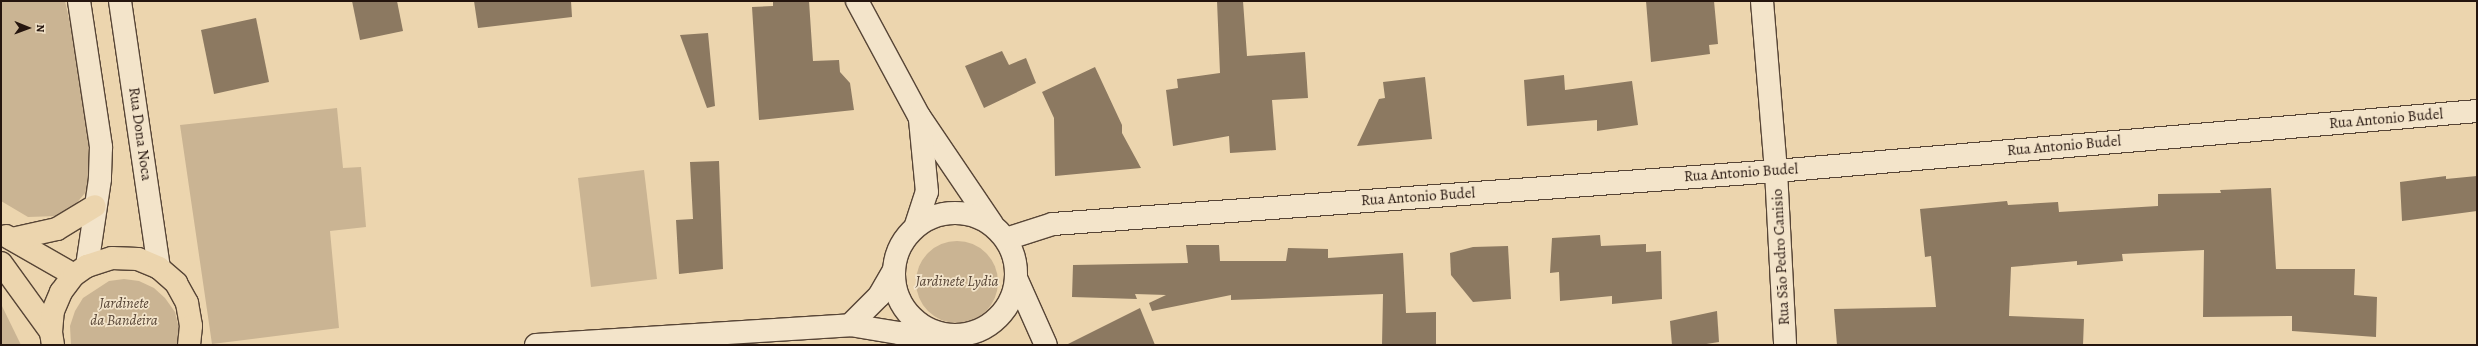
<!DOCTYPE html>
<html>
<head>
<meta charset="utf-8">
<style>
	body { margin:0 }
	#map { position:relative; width:2478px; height:346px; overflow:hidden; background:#ecd5ae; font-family:Alegreya,serif }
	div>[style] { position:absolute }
	.green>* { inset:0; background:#cab493 }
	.round { border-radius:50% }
	.building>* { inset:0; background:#8c7961 }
	.roads { filter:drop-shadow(1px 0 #574536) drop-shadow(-1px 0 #574536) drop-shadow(0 1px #574536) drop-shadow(0 -1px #574536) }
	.minor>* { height:22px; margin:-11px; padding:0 11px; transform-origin:11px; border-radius:11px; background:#f3e4ca }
	.minor>.ring { margin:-11px; padding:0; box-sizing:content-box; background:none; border:22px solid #f3e4ca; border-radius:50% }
	.major>* { height:22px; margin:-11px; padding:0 11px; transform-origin:11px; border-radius:11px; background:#ecd5ae }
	span { translate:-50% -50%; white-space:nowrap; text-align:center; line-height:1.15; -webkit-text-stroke:3.5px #f3e4ca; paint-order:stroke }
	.street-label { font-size:15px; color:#25150e }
	.park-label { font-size:15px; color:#574536; font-style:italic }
	.frame { position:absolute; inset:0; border:2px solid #25150e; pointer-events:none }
	.north { position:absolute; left:8px; top:8px; width:40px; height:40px; -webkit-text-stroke:3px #f3e4ca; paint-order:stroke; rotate:91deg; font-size:11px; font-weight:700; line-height:16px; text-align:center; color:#25150e }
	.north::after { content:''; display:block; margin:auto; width:14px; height:18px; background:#25150e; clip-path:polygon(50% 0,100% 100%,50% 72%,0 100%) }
</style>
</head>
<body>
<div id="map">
	<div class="green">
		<div style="clip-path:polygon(1px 1px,65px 1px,90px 113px,95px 155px,90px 187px,75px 205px,58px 216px,28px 217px,1px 201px)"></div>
		<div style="clip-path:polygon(337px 108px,343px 168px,361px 167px,366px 227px,330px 231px,339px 328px,212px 344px,180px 125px)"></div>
		<div style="clip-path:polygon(644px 170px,657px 279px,591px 287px,578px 178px)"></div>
		<div class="round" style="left:916px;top:241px;width:82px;height:82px"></div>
		<div style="clip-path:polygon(124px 279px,139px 281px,154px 288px,165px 298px,175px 312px,179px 329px,178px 345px,71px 345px,70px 326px,75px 311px,83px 298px,109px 281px)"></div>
		<div style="clip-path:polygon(1px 304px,21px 345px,1px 345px)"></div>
	</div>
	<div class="building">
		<div style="clip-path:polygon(352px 1px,397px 1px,403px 31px,360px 40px)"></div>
		<div style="clip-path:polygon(474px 1px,571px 1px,572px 17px,478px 28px)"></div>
		<div style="clip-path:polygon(773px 1px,809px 1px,813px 61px,839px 60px,840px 72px,850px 83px,854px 110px,759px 120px,752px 7px,773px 6px)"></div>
		<div style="clip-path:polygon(1217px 1px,1243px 1px,1247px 56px,1305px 52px,1308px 98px,1272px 100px,1276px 150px,1230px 153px,1229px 136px,1173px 146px,1166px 90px,1178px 88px,1177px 79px,1220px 73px)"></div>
		<div style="clip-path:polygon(1646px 1px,1714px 1px,1718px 44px,1709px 45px,1710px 54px,1651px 62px)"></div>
		<div style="clip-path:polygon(256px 18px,269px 82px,214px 94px,201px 30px)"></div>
		<div style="clip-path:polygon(708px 33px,715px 106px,707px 108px,680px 35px)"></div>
		<div style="clip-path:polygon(1002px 51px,1009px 65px,1026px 58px,1036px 83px,984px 108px,965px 66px)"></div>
		<div style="clip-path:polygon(1095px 67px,1122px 125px,1122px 133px,1141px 168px,1055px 176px,1054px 118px,1042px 92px)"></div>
		<div style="clip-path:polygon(1564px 75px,1565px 90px,1632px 81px,1638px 125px,1597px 131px,1597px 120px,1527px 126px,1524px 80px)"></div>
		<div style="clip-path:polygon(1425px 77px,1432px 139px,1357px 146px,1379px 99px,1385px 98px,1383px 82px)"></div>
		<div style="clip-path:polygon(719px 161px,723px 269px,679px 274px,676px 220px,693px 219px,690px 162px)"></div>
		<div style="clip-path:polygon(2446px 176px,2446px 179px,2477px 176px,2477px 211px,2402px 221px,2400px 182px)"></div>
		<div style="clip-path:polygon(2271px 188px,2276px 269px,2355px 269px,2354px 295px,2377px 297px,2376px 337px,2292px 331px,2292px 316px,2203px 317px,2204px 250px,2122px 254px,2123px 261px,2077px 265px,2077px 261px,2011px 267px,2009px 316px,2084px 319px,2083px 345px,1837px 345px,1834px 309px,1936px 307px,1931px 256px,1925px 257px,1920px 209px,2007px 201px,2008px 205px,2058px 202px,2059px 212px,2158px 206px,2158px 194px,2221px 193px,2220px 190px)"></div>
		<div style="clip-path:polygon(1600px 235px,1601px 246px,1646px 244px,1646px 252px,1661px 251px,1662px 299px,1612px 304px,1612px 296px,1560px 301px,1559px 272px,1550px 273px,1552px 238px)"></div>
		<div style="clip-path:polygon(1186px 245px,1219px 245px,1220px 261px,1286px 261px,1288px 248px,1328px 249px,1328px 258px,1403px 253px,1406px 313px,1436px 312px,1436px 345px,1382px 345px,1383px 294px,1231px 300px,1231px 295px,1152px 311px,1149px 303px,1166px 295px,1135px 294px,1137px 299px,1072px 297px,1073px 265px,1188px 263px)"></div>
		<div style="clip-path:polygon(1508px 246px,1511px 299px,1473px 302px,1451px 275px,1450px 253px,1473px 247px)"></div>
		<div style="clip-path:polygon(1140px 308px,1155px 345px,1066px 345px)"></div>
		<div style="clip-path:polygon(1717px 311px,1719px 342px,1700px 345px,1672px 345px,1670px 321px)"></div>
	</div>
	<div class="roads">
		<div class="minor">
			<div style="left:79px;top:1px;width:148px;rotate:81.4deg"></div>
			<div style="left:101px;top:147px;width:32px;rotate:92deg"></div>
			<div style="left:100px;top:179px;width:88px;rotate:98.5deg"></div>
			<div style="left:120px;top:1px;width:270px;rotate:81.7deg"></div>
			<div style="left:857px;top:1px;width:131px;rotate:61.7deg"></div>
			<div style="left:919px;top:116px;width:130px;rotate:55.9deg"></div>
			<div style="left:1762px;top:1px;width:171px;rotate:85.3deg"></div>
			<div style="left:1776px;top:171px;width:174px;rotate:87deg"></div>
			<div class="ring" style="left:894px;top:213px;width:100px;height:100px"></div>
			<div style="left:916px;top:225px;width:35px;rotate:-72deg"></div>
			<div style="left:927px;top:192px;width:73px;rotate:-95.5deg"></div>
			<div style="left:1006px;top:239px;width:49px;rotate:-17.7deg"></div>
			<div style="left:1053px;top:224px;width:725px;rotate:-4.19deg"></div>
			<div style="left:1776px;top:171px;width:704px;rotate:-4.89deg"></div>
			<div style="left:1016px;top:278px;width:73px;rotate:65.9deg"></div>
			<div style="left:850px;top:325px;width:41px;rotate:-45deg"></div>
			<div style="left:879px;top:296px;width:30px;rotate:-60deg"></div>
			<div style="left:536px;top:345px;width:315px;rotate:-3.6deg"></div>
			<div style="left:850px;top:325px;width:50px;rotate:9.3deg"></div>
			<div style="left:899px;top:333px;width:47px;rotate:2.4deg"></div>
		</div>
		<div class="major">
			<div style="left:6px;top:236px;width:78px;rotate:29.8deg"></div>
			<div style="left:12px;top:239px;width:46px;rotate:-12.5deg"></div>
			<div style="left:57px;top:229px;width:44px;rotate:-31.2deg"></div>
			<div style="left:1px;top:263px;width:85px;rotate:54.1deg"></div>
			<div style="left:53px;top:345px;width:13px;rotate:-99deg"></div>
			<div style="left:51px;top:332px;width:21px;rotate:-85deg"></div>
			<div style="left:53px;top:311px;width:21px;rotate:-67deg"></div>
			<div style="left:61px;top:292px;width:21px;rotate:-53deg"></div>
			<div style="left:74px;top:275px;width:16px;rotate:-35deg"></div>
			<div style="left:87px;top:266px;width:26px;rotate:-18deg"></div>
			<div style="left:112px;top:258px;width:26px;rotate:2deg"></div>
			<div style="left:138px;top:259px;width:23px;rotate:23deg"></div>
			<div style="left:159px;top:268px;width:23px;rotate:41deg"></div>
			<div style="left:176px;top:283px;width:23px;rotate:61deg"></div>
			<div style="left:187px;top:303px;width:23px;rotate:80deg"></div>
			<div style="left:191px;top:326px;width:19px;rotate:96deg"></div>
		</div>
	</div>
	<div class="street-label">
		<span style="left:2386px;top:119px;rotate:-5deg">Rua Antonio Budel</span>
		<span style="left:140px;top:134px;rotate:82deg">Rua Dona Noca</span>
		<span style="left:2064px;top:146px;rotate:-5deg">Rua Antonio Budel</span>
		<span style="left:1741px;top:173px;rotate:-4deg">Rua Antonio Budel</span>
		<span style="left:1418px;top:197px;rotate:-4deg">Rua Antonio Budel</span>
		<span style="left:1781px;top:257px;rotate:-93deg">Rua São Pedro Canisio</span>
	</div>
	<div class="park-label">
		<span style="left:957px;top:282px">Jardinete Lydia</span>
		<span style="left:124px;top:312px">Jardinete<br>da Bandeira</span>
	</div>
	<div class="frame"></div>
	<div class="north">N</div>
</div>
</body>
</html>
